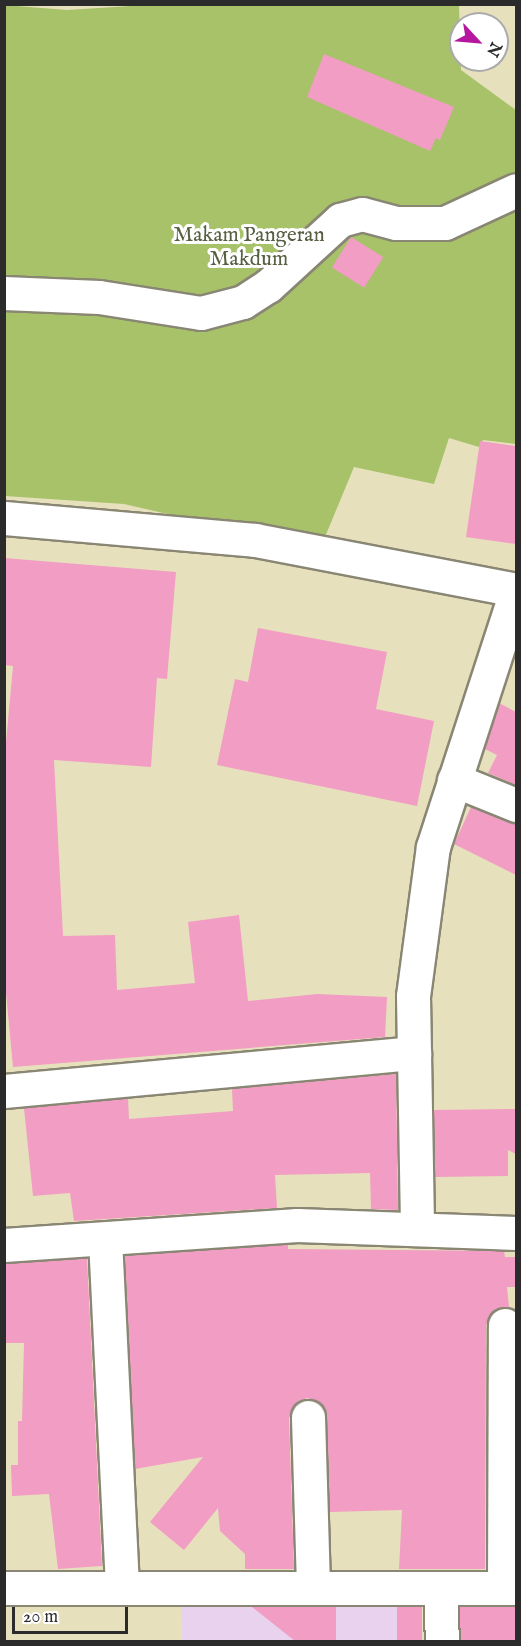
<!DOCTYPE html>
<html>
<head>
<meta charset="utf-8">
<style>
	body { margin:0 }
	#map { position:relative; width:521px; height:1646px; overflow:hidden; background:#e7e0bc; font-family:"IM FELL English",serif }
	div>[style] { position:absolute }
	.built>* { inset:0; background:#e8d2ee; transform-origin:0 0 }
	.green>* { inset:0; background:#a7c269 }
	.building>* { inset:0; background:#f19dc4; transform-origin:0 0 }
	.roads { filter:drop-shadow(2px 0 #898674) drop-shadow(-2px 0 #898674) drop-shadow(0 2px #898674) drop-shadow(0 -2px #898674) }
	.minor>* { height:33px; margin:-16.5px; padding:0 16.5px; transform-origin:16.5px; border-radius:16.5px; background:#fff }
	span { translate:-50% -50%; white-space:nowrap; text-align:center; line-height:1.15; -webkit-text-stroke:6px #fff; paint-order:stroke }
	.park-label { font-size:21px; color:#566041 }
	.frame { position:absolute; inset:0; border:6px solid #2b2b2b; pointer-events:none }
	.north { position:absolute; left:449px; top:12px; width:60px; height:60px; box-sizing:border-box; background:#fff; border:2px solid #aaa; border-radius:50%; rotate:116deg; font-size:16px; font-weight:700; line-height:24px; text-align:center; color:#2b2b2b }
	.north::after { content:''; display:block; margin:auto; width:21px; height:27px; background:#b5179e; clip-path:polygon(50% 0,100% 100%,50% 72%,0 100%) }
	.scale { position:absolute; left:12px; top:1607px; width:116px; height:27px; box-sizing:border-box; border:3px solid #2b2b2b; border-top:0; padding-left:8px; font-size:18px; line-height:21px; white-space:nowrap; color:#2b2b2b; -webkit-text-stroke:4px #fff; paint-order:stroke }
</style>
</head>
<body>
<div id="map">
	<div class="built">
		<div style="left:410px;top:1595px;width:46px;height:229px;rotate:89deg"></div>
	</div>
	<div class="green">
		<div style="clip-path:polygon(163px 4px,459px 5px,461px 70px,516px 110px,516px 444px,483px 440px,479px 447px,449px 438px,434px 484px,354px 467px,320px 549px,124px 504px,5px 496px,4px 5px,67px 10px)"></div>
	</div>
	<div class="building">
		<div style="clip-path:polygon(324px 54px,454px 107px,440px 140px,436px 138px,430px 151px,307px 97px)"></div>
		<div style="left:351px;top:237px;width:38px;height:36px;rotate:32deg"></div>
		<div style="clip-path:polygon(480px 441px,516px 446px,516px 544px,466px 537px)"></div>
		<div style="clip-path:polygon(4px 558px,176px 572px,167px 679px,157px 678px,151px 767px,54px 760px,63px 936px,115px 935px,117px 990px,195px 983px,188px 922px,239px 915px,248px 1001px,317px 994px,387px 997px,385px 1037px,13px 1067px,4px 971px,4px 764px,13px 666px,4px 665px)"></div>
		<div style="clip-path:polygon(258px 628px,387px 652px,376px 709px,434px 721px,417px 806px,217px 765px,235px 679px,248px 682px)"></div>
		<div style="clip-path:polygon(499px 703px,516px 712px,516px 785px,488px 773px,497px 755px,485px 749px)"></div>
		<div style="clip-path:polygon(471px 807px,516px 823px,516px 875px,454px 844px)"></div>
		<div style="clip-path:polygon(396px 1074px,398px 1210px,371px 1209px,370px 1173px,275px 1175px,277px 1208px,74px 1221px,70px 1193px,33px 1196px,24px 1108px,128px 1098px,129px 1119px,233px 1111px,232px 1089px)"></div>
		<div style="clip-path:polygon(516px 1109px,516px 1154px,508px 1150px,508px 1176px,435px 1177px,434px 1110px)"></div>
		<div style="clip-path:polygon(288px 1244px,288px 1249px,504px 1251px,505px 1257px,516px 1257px,516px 1287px,507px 1287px,509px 1307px,495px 1309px,486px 1325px,485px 1569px,399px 1569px,402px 1510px,330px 1512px,327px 1416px,324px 1407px,308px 1398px,298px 1401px,289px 1418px,294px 1569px,245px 1569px,245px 1554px,220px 1531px,218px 1508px,184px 1550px,150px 1522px,203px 1457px,135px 1469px,125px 1256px)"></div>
		<div style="clip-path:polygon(87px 1258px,102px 1566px,58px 1569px,49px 1494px,12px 1496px,11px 1465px,18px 1465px,18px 1421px,22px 1421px,24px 1343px,4px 1343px,4px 1264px)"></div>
		<div style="clip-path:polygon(252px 1607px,336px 1607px,336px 1641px,295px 1641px)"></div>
		<div style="left:397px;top:1607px;width:25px;height:34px"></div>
		<div style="left:459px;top:1607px;width:57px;height:34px"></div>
	</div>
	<div class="roads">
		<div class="minor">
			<div style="left:4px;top:293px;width:95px;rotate:2.4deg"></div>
			<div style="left:99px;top:297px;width:103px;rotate:8.9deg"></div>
			<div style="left:201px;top:313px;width:43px;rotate:-14.7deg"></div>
			<div style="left:243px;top:302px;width:30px;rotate:-33deg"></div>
			<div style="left:268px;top:286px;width:98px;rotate:-42.5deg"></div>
			<div style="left:340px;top:220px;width:23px;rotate:-15deg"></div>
			<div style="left:362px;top:214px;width:35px;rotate:15deg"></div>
			<div style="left:396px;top:223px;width:49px"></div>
			<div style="left:445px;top:223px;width:78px;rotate:-24.9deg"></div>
			<div style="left:4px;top:518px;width:252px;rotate:5deg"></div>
			<div style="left:255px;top:540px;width:266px;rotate:10.8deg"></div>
			<div style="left:454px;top:780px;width:67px;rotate:22deg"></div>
			<div style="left:414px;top:1053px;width:176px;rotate:89deg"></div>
			<div style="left:4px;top:1091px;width:412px;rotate:-5.3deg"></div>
			<div style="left:414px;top:1053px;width:57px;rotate:-91deg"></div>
			<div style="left:413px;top:996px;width:150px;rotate:-82.4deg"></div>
			<div style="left:433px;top:847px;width:268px;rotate:-72deg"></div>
			<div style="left:105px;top:1239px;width:346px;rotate:87.2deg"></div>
			<div style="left:4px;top:1245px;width:294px;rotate:-3.9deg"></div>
			<div style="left:297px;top:1225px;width:219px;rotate:2.1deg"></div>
			<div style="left:308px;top:1417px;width:167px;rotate:88.3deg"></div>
			<div style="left:4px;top:1588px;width:512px"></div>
			<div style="left:440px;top:1588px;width:54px;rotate:87.9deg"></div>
			<div style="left:504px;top:1588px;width:263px;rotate:-89.8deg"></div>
		</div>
	</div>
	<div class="park-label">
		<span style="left:249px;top:248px">Makam Pangeran<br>Makdum</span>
	</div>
	<div class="frame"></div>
	<div class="north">N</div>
	<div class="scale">20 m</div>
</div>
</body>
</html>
